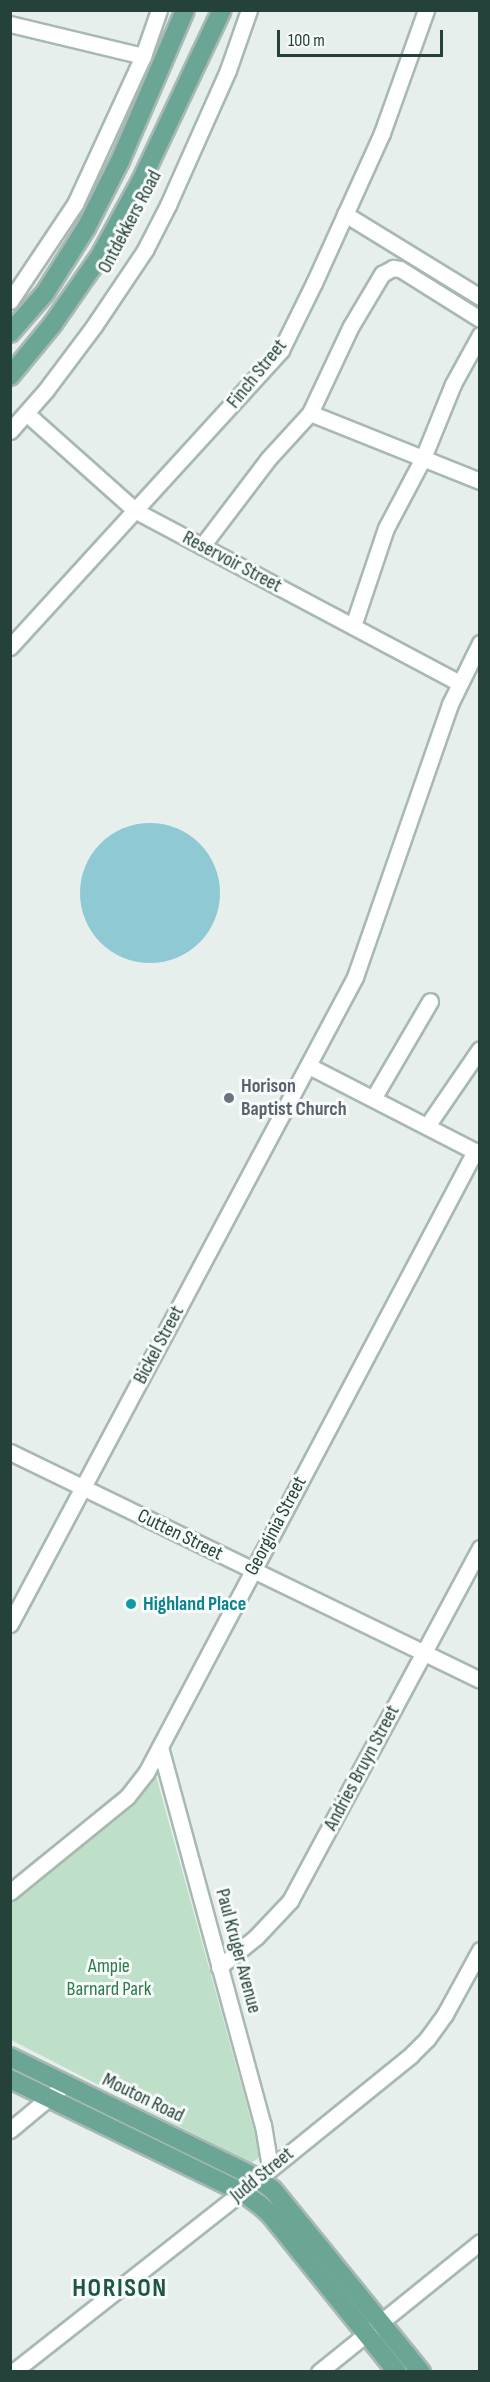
<!DOCTYPE html>
<html>
<head>
<meta charset="utf-8">
<style>
	body { margin:0 }
	#map { position:relative; width:490px; height:2382px; overflow:hidden; background:#e6efeb; font-family:"Sofia Sans Condensed",sans-serif }
	div>[style] { position:absolute }
	.green>* { inset:0; background:#bfe0c8 }
	.water>* { inset:0; background:#8ec9d4 }
	.round { border-radius:50% }
	.roads { filter:drop-shadow(2px 0 #a8b8b2) drop-shadow(-2px 0 #a8b8b2) drop-shadow(0 2px #a8b8b2) drop-shadow(0 -2px #a8b8b2) }
	.minor>* { height:15px; margin:-7.5px; padding:0 7.5px; transform-origin:7.5px; border-radius:7.5px; background:#fff }
	.major>* { height:18px; margin:-9px; padding:0 9px; transform-origin:9px; border-radius:9px; background:#6aa596 }
	.dots>* { width:16px; height:16px; translate:-50% -50%; box-sizing:border-box; border:3px solid #f7fbf9; border-radius:50% }
	span { translate:-50% -50%; white-space:nowrap; text-align:center; line-height:1.15; -webkit-text-stroke:6px #f7fbf9; paint-order:stroke }
	.street-label { font-size:20px; color:#24423a }
	.worship-label { font-size:20px; color:#5b616d; font-weight:700 }
	.left { translate:0 -50%; text-align:left }
	.culture-label { font-size:20px; color:#0d838f; font-weight:700 }
	.park-label { font-size:20px; color:#2d7a4b }
	.district-label { font-size:26px; color:#1f5548; font-weight:700; letter-spacing:1.5px }
	.frame { position:absolute; inset:0; border:12px solid #24423a; pointer-events:none }
	.scale { position:absolute; left:277px; top:30px; width:166px; height:27px; box-sizing:border-box; border:3px solid #24423a; border-top:0; padding-left:8px; font-size:18px; line-height:21px; white-space:nowrap; color:#24423a; -webkit-text-stroke:4px #f7fbf9; paint-order:stroke }
</style>
</head>
<body>
<div id="map">
	<div class="green">
		<div style="clip-path:polygon(153px 1765px,261px 2156px,251px 2163px,11px 2040px,10px 1880px)"></div>
	</div>
	<div class="water">
		<div class="round" style="left:80px;top:823px;width:140px;height:140px"></div>
	</div>
	<div class="roads">
		<div class="minor">
			<div style="left:10px;top:24px;width:137px;rotate:13.5deg"></div>
			<div style="left:345px;top:214px;width:158px;rotate:31.6deg"></div>
			<div style="left:10px;top:301px;width:117px;rotate:-56.2deg"></div>
			<div style="left:75px;top:204px;width:163px;rotate:-65.3deg"></div>
			<div style="left:143px;top:56px;width:49px;rotate:-70.8deg"></div>
			<div style="left:26px;top:413px;width:147px;rotate:41.7deg"></div>
			<div style="left:136px;top:511px;width:365px;rotate:28deg"></div>
			<div style="left:310px;top:413px;width:183px;rotate:21.8deg"></div>
			<div style="left:10px;top:431px;width:55px;rotate:-48.7deg"></div>
			<div style="left:46px;top:390px;width:80px;rotate:-53.1deg"></div>
			<div style="left:94px;top:326px;width:92px;rotate:-56.1deg"></div>
			<div style="left:145px;top:250px;width:51px;rotate:-62.9deg"></div>
			<div style="left:168px;top:205px;width:148px;rotate:-66deg"></div>
			<div style="left:228px;top:70px;width:64px;rotate:-70.7deg"></div>
			<div style="left:202px;top:546px;width:109px;rotate:-52.8deg"></div>
			<div style="left:268px;top:459px;width:62px;rotate:-47.6deg"></div>
			<div style="left:310px;top:413px;width:96px;rotate:-64.8deg"></div>
			<div style="left:351px;top:326px;width:61px;rotate:-59.2deg"></div>
			<div style="left:382px;top:274px;width:13px;rotate:-29deg"></div>
			<div style="left:393px;top:268px;width:7px;rotate:8deg"></div>
			<div style="left:400px;top:269px;width:94px;rotate:32deg"></div>
			<div style="left:353px;top:626px;width:103px;rotate:-71.4deg"></div>
			<div style="left:386px;top:528px;width:79px;rotate:-62.1deg"></div>
			<div style="left:423px;top:458px;width:80px;rotate:-67.9deg"></div>
			<div style="left:453px;top:384px;width:56px;rotate:-61.1deg"></div>
			<div style="left:10px;top:647px;width:402px;rotate:-47.6deg"></div>
			<div style="left:281px;top:350px;width:75px;rotate:-63.8deg"></div>
			<div style="left:314px;top:283px;width:165px;rotate:-65.6deg"></div>
			<div style="left:382px;top:133px;width:131px;rotate:-70.3deg"></div>
			<div style="left:309px;top:1066px;width:192px;rotate:27.2deg"></div>
			<div style="left:374px;top:1097px;width:111px;rotate:-59.7deg"></div>
			<div style="left:427px;top:1126px;width:93px;rotate:-55.5deg"></div>
			<div style="left:10px;top:1452px;width:522px;rotate:25.88deg"></div>
			<div style="left:10px;top:1624px;width:733px;rotate:-61.93deg"></div>
			<div style="left:355px;top:977px;width:289px;rotate:-70.8deg"></div>
			<div style="left:450px;top:704px;width:68px;rotate:-63.8deg"></div>
			<div style="left:160px;top:1747px;width:392px;rotate:74.8deg"></div>
			<div style="left:263px;top:2125px;width:43px;rotate:80.5deg"></div>
			<div style="left:10px;top:1892px;width:151px;rotate:-39.1deg"></div>
			<div style="left:127px;top:1797px;width:31px;rotate:-52deg"></div>
			<div style="left:146px;top:1773px;width:704px;rotate:-62.12deg"></div>
			<div style="left:219px;top:1967px;width:48px;rotate:-39deg"></div>
			<div style="left:256px;top:1937px;width:50px;rotate:-46.6deg"></div>
			<div style="left:290px;top:1901px;width:401px;rotate:-61.7deg"></div>
			<div style="left:10px;top:2130px;width:70px;rotate:-39.8deg"></div>
			<div style="left:13px;top:2372px;width:291px;rotate:-38.2deg"></div>
			<div style="left:242px;top:2192px;width:218px;rotate:-39deg"></div>
			<div style="left:411px;top:2055px;width:23px;rotate:-45deg"></div>
			<div style="left:427px;top:2039px;width:31px;rotate:-54deg"></div>
			<div style="left:445px;top:2014px;width:73px;rotate:-61.3deg"></div>
			<div style="left:319px;top:2372px;width:207px;rotate:-38.9deg"></div>
		</div>
		<div class="major">
			<div style="left:10px;top:333px;width:53px;rotate:-48.8deg"></div>
			<div style="left:45px;top:293px;width:77px;rotate:-57.8deg"></div>
			<div style="left:86px;top:228px;width:75px;rotate:-63.1deg"></div>
			<div style="left:120px;top:161px;width:164px;rotate:-66.7deg"></div>
			<div style="left:10px;top:376px;width:66px;rotate:-50.5deg"></div>
			<div style="left:52px;top:325px;width:84px;rotate:-55.2deg"></div>
			<div style="left:100px;top:256px;width:85px;rotate:-61.3deg"></div>
			<div style="left:141px;top:181px;width:189px;rotate:-64.7deg"></div>
			<div style="left:10px;top:2057px;width:275px;rotate:26.1deg"></div>
			<div style="left:257px;top:2178px;width:20px;rotate:37deg"></div>
			<div style="left:273px;top:2190px;width:235px;rotate:50.9deg"></div>
			<div style="left:10px;top:2079px;width:258px;rotate:26deg"></div>
			<div style="left:242px;top:2192px;width:22px;rotate:36deg"></div>
			<div style="left:260px;top:2205px;width:13px;rotate:42deg"></div>
			<div style="left:270px;top:2214px;width:203px;rotate:51.2deg"></div>
		</div>
	</div>
	<div class="dots">
		<div style="left:229px;top:1098px;background:#6b7280"></div>
		<div style="left:131px;top:1604px;background:#0f9aa8"></div>
	</div>
	<div class="street-label">
		<span style="left:130px;top:222px;rotate:-62deg">Ontdekkers Road</span>
		<span style="left:257px;top:374px;rotate:-51deg">Finch Street</span>
		<span style="left:232px;top:562px;rotate:28deg">Reservoir Street</span>
		<span style="left:159px;top:1345px;rotate:-62deg">Bickel Street</span>
		<span style="left:276px;top:1526px;rotate:-62deg">Georginia Street</span>
		<span style="left:180px;top:1535px;rotate:26deg">Cutten Street</span>
		<span style="left:362px;top:1768px;rotate:-62deg">Andries Bruyn Street</span>
		<span style="left:238px;top:1951px;rotate:75deg">Paul Kruger Avenue</span>
		<span style="left:143px;top:2098px;rotate:26deg">Mouton Road</span>
		<span style="left:262px;top:2175px;rotate:-39deg">Judd Street</span>
	</div>
	<div class="worship-label">
		<span class="left" style="left:241px;top:1098px">Horison<br>Baptist Church</span>
	</div>
	<div class="culture-label">
		<span class="left" style="left:143px;top:1604px">Highland Place</span>
	</div>
	<div class="park-label">
		<span style="left:109px;top:1978px">Ampie<br>Barnard Park</span>
	</div>
	<div class="district-label">
		<span style="left:120px;top:2289px">HORISON</span>
	</div>
	<div class="frame"></div>
	<div class="scale">100 m</div>
</div>
</body>
</html>
